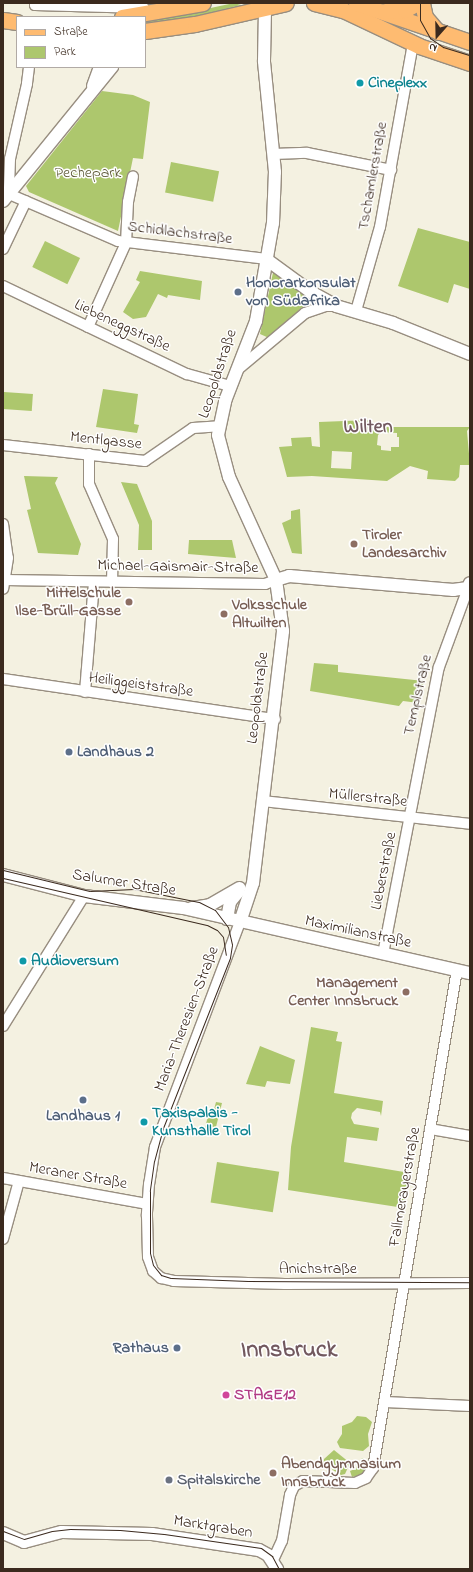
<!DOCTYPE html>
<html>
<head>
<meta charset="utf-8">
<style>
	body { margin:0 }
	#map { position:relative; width:473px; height:1572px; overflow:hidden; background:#f4f1e1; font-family:"Indie Flower",sans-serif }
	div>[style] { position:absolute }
	.green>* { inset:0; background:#adc76d; transform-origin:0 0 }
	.roads { filter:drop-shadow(1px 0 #988e80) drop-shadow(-1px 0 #988e80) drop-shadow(0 1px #988e80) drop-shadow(0 -1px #988e80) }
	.minor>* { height:10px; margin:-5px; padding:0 5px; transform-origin:5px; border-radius:5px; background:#fff }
	.tertiary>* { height:12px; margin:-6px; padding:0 6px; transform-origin:6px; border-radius:6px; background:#fff }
	.primary>* { height:15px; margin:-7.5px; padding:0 7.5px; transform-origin:7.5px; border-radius:7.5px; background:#febb71 }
	.tram>* { height:1px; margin:-0.5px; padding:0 0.5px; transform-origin:0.5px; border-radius:0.5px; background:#3b2a1e }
	.dots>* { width:11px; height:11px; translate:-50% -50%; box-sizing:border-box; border:2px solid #fff; border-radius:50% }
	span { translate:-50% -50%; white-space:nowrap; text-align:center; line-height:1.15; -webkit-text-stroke:3px #fff; paint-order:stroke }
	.culture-label { font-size:16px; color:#0d838f; font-weight:700 }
	.left { translate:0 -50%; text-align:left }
	.park-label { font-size:16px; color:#5d5936 }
	.street-label { font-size:16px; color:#3b2a1e }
	.service-label { font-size:16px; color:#4e5e75; font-weight:700 }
	.right { translate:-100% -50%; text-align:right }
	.education-label { font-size:16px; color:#785e54; font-weight:700 }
	.hotel-label { font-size:16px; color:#b23c85; font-weight:700 }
	.worship-label { font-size:16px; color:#5b616d; font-weight:700 }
	.district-label { font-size:20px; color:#72595f; font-weight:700 }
	.town-label { font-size:24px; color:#72595f; font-weight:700 }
	.frame { position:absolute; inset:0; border:4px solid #3b2a1e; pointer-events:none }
	.legend { position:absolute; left:16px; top:16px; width:130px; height:52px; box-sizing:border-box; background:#fff; border:1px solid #b1aaa5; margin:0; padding:5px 7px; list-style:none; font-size:12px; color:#3b2a1e }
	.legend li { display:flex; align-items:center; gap:8px; height:20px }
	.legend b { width:20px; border:1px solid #b1aaa5 }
	.north { position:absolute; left:417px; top:16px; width:40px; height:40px; -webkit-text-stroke:3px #fff; paint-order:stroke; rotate:200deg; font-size:11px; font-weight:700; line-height:16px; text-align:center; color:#3b2a1e }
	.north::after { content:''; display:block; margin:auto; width:14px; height:18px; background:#3b2a1e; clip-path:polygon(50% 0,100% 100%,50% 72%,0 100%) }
</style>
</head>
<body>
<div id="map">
	<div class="green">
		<div style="clip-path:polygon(234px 3px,241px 5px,189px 18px,145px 24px,145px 22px)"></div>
		<div style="clip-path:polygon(102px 91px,133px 95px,150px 102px,143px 159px,133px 158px,118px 231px,29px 192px,26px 186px)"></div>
		<div style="left:171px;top:162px;width:49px;height:31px;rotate:11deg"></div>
		<div style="clip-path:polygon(418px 228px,470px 242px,470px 289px,454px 284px,448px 303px,398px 286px)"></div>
		<div style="left:45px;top:241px;width:39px;height:29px;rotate:26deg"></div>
		<div style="clip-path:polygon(274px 268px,312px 298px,269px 338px,260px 334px)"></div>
		<div style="clip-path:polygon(140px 271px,202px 281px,200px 300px,168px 295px,167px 298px,158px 294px,146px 317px,133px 319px,123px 312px,140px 282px,136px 280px)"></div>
		<div style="clip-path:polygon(103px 389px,138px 394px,134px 424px,139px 425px,137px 433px,96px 427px)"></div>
		<div style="left:4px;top:392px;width:29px;height:17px;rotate:4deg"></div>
		<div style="clip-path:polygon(evenodd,370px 420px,370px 427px,470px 427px,467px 431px,470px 465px,460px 465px,459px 477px,455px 481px,427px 479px,428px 471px,410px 466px,387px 481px,312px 476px,287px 477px,279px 447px,292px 446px,291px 438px,311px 437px,312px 446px,320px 447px,319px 422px,370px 420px,381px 432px,397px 433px,397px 437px,399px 437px,399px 447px,391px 447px,391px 451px,381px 450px,381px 446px,377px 445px,378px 435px,381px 432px,370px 420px,332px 451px,352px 452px,351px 469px,331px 468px,332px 451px)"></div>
		<div style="clip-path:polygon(24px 476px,58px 477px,55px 483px,81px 544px,78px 555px,38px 553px,27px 510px,31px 509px)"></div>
		<div style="clip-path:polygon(121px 482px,137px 484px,152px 521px,152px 550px,138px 550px,139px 525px)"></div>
		<div style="clip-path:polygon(300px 509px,302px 554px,292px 553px,282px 523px,291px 519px,291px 511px)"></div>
		<div style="clip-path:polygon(189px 540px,232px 540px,236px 558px,188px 554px)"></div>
		<div style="clip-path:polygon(314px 663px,338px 665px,338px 672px,424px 681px,419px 703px,403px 701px,399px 706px,310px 691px)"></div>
		<div style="clip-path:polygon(311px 1027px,338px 1032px,336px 1041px,342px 1042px,334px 1093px,383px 1101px,381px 1116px,380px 1112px,357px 1108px,352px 1113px,351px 1118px,354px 1124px,379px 1128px,377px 1141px,347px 1137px,344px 1162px,410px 1173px,404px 1208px,288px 1190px,291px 1147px)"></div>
		<div style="clip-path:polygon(260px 1046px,295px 1060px,290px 1084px,267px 1081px,265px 1087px,246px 1084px)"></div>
		<div style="clip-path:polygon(216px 1102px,222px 1103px,216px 1127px,205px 1128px,209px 1112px,213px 1113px)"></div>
		<div style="left:217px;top:1162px;width:63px;height:41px;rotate:9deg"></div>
		<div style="clip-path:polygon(357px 1416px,366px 1417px,372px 1422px,368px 1434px,369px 1446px,363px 1451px,340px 1448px,337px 1442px,342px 1434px,342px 1426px,352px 1422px)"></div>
		<div style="clip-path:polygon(334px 1450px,350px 1463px,345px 1474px,341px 1475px,323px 1464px,324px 1459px)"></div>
		<div style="clip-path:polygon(362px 1458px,368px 1461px,368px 1469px,362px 1475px,352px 1477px,350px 1471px,355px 1469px)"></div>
	</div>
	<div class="roads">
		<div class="minor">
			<div style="left:35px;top:3px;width:2px;rotate:90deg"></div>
			<div style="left:35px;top:5px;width:109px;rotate:1.6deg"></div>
			<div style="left:29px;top:67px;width:17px;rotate:97deg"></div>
			<div style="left:27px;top:84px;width:77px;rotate:102.8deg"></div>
			<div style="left:10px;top:159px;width:35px;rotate:92deg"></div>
			<div style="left:9px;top:194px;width:119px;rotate:23.3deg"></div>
			<div style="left:118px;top:241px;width:149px;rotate:6.9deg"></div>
			<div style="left:273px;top:154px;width:34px;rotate:-2deg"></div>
			<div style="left:307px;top:153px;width:86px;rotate:11.4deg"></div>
			<div style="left:3px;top:249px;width:53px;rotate:-64.4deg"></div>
			<div style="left:3px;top:286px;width:204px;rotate:25.6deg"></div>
			<div style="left:187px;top:374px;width:45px;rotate:15.6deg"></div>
			<div style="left:356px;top:311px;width:87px;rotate:-74.1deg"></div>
			<div style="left:380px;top:227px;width:186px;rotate:-79.8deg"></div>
			<div style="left:88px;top:327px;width:92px;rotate:-65.7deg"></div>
			<div style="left:126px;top:243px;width:41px;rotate:-87.2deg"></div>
			<div style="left:128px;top:202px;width:26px;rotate:-79deg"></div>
			<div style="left:236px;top:371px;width:90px;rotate:-40deg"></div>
			<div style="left:305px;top:313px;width:21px;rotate:-19deg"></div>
			<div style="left:325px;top:306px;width:11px"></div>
			<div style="left:3px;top:445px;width:143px;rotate:6.4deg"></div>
			<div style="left:145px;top:461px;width:58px;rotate:-34.5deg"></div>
			<div style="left:193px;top:428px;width:26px;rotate:-4deg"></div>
			<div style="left:89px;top:454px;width:30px;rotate:90deg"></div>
			<div style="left:89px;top:484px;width:60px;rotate:66.4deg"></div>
			<div style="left:113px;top:539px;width:43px;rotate:91.3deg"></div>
			<div style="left:3px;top:524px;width:34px;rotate:82deg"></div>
			<div style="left:8px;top:558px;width:31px;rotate:99deg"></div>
			<div style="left:5px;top:580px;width:260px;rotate:0.9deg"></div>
			<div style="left:265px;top:584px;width:12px;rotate:-20deg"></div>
			<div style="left:3px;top:679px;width:275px;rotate:8.4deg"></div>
			<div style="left:85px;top:692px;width:110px;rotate:-85.3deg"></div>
			<div style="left:263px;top:801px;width:208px;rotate:6.3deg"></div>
			<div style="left:240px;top:922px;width:241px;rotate:110.7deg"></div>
			<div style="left:155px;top:1147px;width:37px;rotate:99deg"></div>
			<div style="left:149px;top:1184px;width:32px;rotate:94deg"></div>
			<div style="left:147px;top:1216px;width:41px;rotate:88.6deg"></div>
			<div style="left:148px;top:1257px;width:15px;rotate:70deg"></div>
			<div style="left:153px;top:1271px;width:11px;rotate:41deg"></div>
			<div style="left:161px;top:1278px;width:13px;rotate:13deg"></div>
			<div style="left:174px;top:1281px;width:111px;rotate:1.5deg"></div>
			<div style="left:285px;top:1284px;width:185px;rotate:-0.3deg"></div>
			<div style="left:383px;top:954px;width:292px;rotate:-79deg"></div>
			<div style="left:439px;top:667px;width:84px;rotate:-69.8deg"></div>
			<div style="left:3px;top:1026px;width:153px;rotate:-58.1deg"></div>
			<div style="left:430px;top:1129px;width:41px;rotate:9.9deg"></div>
			<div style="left:3px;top:1178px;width:146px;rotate:10.2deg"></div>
			<div style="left:3px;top:1239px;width:60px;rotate:-74.6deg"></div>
			<div style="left:385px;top:1402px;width:85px;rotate:2.7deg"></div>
			<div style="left:273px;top:1560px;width:21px;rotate:-65deg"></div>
			<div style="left:282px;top:1541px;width:47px;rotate:-80.1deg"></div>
			<div style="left:290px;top:1495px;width:10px;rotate:-66deg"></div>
			<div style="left:294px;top:1486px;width:10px;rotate:-29deg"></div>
			<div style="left:303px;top:1481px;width:52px;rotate:2.2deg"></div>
			<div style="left:355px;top:1483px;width:12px;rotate:-24deg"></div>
			<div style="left:366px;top:1478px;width:12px;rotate:-55deg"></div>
			<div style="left:373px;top:1468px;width:505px;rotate:-80.43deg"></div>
		</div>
		<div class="tertiary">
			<div style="left:93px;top:86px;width:20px;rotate:-70deg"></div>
			<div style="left:3px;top:201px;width:173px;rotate:-50.9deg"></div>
			<div style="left:266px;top:259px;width:56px;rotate:36.3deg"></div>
			<div style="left:311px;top:292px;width:29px;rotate:29deg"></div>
			<div style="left:336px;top:306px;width:59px;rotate:16.6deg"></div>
			<div style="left:393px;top:323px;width:83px;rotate:21.9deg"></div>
			<div style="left:276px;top:580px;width:14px;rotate:-17deg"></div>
			<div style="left:289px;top:576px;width:165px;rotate:4.9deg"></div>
			<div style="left:453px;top:590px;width:15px;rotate:-8deg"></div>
			<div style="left:468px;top:588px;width:5px;rotate:-68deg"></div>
			<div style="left:3px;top:875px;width:84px;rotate:14.5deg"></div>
			<div style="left:84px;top:896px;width:100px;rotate:6.9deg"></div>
			<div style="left:183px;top:908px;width:294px;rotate:12.8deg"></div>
			<div style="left:192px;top:908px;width:18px;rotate:-9deg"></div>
			<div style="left:210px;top:905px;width:34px;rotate:-30deg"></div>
			<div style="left:227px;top:919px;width:17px;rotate:-80deg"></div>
			<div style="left:230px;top:902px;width:13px;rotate:-51deg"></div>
			<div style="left:240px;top:922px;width:41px;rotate:-71.6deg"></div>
			<div style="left:253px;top:883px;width:254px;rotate:-83.2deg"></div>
			<div style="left:283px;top:631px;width:51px;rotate:-97.8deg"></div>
			<div style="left:276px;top:580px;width:113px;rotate:-114.5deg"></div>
			<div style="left:229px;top:477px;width:43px;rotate:-104.7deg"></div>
			<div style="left:218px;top:435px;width:35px;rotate:-78deg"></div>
			<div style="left:225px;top:401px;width:86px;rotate:-68.8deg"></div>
			<div style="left:256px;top:321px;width:99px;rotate:-80.2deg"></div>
			<div style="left:273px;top:223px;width:51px;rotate:-87.8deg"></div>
			<div style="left:275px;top:172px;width:112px;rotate:-95.7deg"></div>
			<div style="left:264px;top:61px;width:54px;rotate:-88.9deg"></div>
			<div style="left:3px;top:1533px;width:23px;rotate:23deg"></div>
			<div style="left:24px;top:1542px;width:39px;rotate:-15deg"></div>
			<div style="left:62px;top:1532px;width:90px;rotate:1.3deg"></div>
			<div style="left:152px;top:1534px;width:108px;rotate:8.5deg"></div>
			<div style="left:259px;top:1550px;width:10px;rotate:29deg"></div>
			<div style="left:268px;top:1555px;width:17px;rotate:57deg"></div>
		</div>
		<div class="primary">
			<div style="left:314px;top:3px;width:30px;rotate:14deg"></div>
			<div style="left:343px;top:10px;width:84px;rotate:25.3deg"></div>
			<div style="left:419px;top:46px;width:54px;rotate:18.4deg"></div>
			<div style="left:356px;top:3px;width:120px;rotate:18.9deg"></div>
			<div style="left:422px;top:3px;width:14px;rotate:78deg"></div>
			<div style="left:425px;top:17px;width:20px;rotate:49deg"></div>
			<div style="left:385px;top:11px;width:20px;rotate:-3deg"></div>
			<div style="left:405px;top:10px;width:14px;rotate:-30deg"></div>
			<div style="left:122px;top:17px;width:82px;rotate:-9.8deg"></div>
			<div style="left:3px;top:20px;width:14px;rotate:8deg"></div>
			<div style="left:145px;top:31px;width:50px;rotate:-8deg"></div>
			<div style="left:195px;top:24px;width:93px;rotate:-13deg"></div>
		</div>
	</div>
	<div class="tram">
		<div style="left:420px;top:3px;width:17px;rotate:90deg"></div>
		<div style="left:420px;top:20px;width:21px;rotate:61deg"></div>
		<div style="left:430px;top:38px;width:16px;rotate:35deg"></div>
		<div style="left:443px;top:47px;width:28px;rotate:17deg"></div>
		<div style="left:3px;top:870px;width:89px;rotate:13.6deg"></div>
		<div style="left:90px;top:891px;width:44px;rotate:-2.6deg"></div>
		<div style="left:134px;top:889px;width:66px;rotate:11.3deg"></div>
		<div style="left:199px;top:902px;width:18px;rotate:27deg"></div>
		<div style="left:215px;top:910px;width:21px;rotate:53deg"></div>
		<div style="left:228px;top:927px;width:18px;rotate:77deg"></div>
		<div style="left:232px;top:945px;width:13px;rotate:99deg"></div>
		<div style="left:230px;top:958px;width:183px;rotate:111.5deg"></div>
		<div style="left:163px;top:1128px;width:34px;rotate:105deg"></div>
		<div style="left:154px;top:1161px;width:30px;rotate:98deg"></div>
		<div style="left:150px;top:1191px;width:62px;rotate:90deg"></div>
		<div style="left:150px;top:1253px;width:12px;rotate:76deg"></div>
		<div style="left:153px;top:1265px;width:13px;rotate:51deg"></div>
		<div style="left:161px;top:1275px;width:10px;rotate:17deg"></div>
		<div style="left:171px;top:1278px;width:77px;rotate:2.2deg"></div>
		<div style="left:248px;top:1281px;width:222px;rotate:0.3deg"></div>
		<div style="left:3px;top:878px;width:209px;rotate:13deg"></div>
		<div style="left:207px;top:925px;width:11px;rotate:27deg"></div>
		<div style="left:217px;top:930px;width:9px;rotate:49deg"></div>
		<div style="left:223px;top:937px;width:18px;rotate:81deg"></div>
		<div style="left:3px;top:1531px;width:22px;rotate:21deg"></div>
		<div style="left:24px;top:1539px;width:29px;rotate:-16deg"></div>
		<div style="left:52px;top:1531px;width:18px;rotate:-6deg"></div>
		<div style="left:70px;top:1529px;width:50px;rotate:1.1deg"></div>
		<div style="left:120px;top:1530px;width:44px;rotate:5.2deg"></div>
		<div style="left:164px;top:1534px;width:98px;rotate:8.2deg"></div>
		<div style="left:261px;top:1548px;width:14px;rotate:36deg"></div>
		<div style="left:272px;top:1556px;width:15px;rotate:62deg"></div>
	</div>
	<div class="dots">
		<div style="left:360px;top:83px;background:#0f9aa8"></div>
		<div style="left:238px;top:292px;background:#5c6f8a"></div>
		<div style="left:354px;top:544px;background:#8d6e63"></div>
		<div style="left:129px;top:602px;background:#8d6e63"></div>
		<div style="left:224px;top:614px;background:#8d6e63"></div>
		<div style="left:69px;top:752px;background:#5c6f8a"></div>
		<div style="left:23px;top:961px;background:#0f9aa8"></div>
		<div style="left:406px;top:992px;background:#8d6e63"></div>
		<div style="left:83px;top:1100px;background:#5c6f8a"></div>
		<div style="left:144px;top:1122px;background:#0f9aa8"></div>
		<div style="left:177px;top:1348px;background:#5c6f8a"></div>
		<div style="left:226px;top:1395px;background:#d1479c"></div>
		<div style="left:273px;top:1473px;background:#8d6e63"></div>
		<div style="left:169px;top:1480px;background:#6b7280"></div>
	</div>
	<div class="culture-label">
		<span class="left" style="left:368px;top:83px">Cineplexx</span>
		<span class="left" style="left:31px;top:961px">Audioversum</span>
		<span class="left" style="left:152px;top:1122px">Taxispalais -<br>Kunsthalle Tirol</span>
	</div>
	<div class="park-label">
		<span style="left:88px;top:173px">Pechepark</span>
	</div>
	<div class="street-label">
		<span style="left:373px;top:176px;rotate:-80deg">Tschamlerstraße</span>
		<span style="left:180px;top:233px;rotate:7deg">Schidlachstraße</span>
		<span style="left:122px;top:326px;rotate:25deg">Liebeneggstraße</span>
		<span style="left:218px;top:374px;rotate:-72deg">Leopoldstraße</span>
		<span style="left:106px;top:441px;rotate:6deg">Mentlgasse</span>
		<span style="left:178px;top:567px;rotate:1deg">Michael-Gaismair-Straße</span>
		<span style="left:141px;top:685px;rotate:8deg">Heiliggeiststraße</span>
		<span style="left:418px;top:695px;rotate:-77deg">Templstraße</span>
		<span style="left:258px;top:698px;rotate:-83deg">Leopoldstraße</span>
		<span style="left:368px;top:798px;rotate:6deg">Müllerstraße</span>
		<span style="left:384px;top:871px;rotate:-79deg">Lieberstraße</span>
		<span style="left:124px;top:883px;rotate:9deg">Salurner Straße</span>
		<span style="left:358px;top:932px;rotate:12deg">Maximilianstraße</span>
		<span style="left:187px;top:1019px;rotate:-69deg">Maria-Theresien-Straße</span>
		<span style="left:78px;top:1176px;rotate:10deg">Meraner Straße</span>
		<span style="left:405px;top:1187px;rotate:-80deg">Fallmerayerstraße</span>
		<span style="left:318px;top:1269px">Anichstraße</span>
		<span style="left:213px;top:1527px;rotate:9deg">Marktgraben</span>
	</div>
	<div class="service-label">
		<span class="left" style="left:246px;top:292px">Honorarkonsulat<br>von Südafrika</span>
		<span class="left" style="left:77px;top:752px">Landhaus 2</span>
		<span style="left:83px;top:1116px">Landhaus 1</span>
		<span class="right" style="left:169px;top:1348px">Rathaus</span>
	</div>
	<div class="education-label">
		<span class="left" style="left:362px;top:544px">Tiroler<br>Landesarchiv</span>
		<span class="right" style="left:121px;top:602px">Mittelschule<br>Ilse-Brüll-Gasse</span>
		<span class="left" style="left:232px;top:614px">Volksschule<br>Altwilten</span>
		<span class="right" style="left:398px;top:992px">Management<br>Center Innsbruck</span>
		<span class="left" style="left:281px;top:1473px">Abendgymnasium<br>Innsbruck</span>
	</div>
	<div class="hotel-label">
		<span class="left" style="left:234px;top:1395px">STAGE12</span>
	</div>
	<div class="worship-label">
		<span class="left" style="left:177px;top:1480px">Spitalskirche</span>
	</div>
	<div class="district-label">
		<span style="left:368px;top:427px">Wilten</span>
	</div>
	<div class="town-label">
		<span style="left:289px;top:1351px">Innsbruck</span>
	</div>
	<div class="frame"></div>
	<ul class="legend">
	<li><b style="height:5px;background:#febb71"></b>Straße</li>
	<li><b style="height:11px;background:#adc76d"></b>Park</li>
	</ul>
	<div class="north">N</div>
</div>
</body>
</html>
